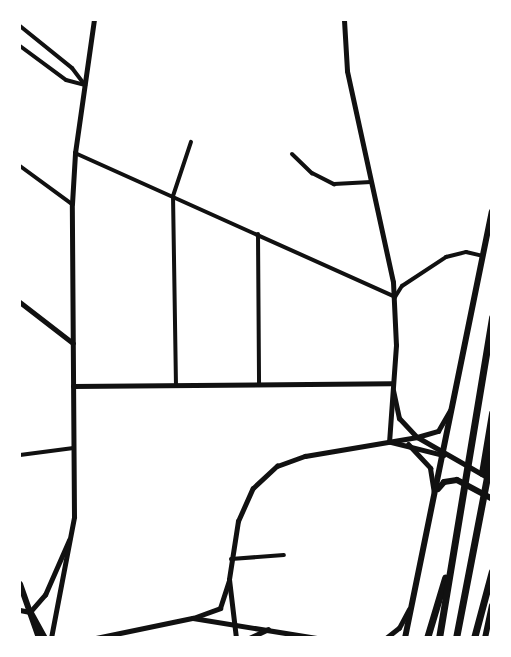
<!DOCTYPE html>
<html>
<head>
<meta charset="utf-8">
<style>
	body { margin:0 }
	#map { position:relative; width:511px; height:657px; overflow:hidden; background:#fff; font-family:"Sofia Sans Condensed",sans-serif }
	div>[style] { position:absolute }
	.minor>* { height:4px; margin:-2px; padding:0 2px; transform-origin:2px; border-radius:2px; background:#111 }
	.tertiary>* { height:4.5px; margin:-2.25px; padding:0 2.25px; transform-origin:2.25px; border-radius:2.25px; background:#111 }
	.secondary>* { height:5px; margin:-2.5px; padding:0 2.5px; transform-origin:2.5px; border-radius:2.5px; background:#111 }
	.primary>* { height:6px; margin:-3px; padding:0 3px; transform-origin:3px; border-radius:3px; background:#111 }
	.motorway>* { height:7px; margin:-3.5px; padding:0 3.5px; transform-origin:3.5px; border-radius:3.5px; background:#111 }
	span { translate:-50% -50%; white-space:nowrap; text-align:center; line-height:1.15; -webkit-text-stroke:4.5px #fff; paint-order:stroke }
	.frame { position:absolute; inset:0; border:21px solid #fff; pointer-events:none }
</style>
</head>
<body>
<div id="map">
	<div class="minor">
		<div style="left:20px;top:26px;width:67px;rotate:38.9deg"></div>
		<div style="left:72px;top:68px;width:21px;rotate:53deg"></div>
		<div style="left:20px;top:46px;width:57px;rotate:36.5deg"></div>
		<div style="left:66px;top:80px;width:20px;rotate:15deg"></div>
		<div style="left:75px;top:153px;width:351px;rotate:24.2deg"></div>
		<div style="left:395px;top:297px;width:13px;rotate:-58deg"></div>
		<div style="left:402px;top:286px;width:53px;rotate:-33.4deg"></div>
		<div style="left:446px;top:257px;width:21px;rotate:-14deg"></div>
		<div style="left:466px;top:252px;width:17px;rotate:13deg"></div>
		<div style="left:292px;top:154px;width:28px;rotate:44deg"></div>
		<div style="left:312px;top:173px;width:25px;rotate:27deg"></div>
		<div style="left:334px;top:184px;width:37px;rotate:-3deg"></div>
		<div style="left:20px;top:166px;width:64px;rotate:36.2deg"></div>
		<div style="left:258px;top:234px;width:150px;rotate:89.6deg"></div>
		<div style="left:176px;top:386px;width:190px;rotate:-90.9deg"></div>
		<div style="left:173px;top:196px;width:57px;rotate:-71.6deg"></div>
		<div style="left:20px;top:455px;width:54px;rotate:-7.4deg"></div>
		<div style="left:231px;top:559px;width:53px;rotate:-4.3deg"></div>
	</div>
	<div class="tertiary">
		<div style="left:20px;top:302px;width:67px;rotate:37.7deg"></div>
		<div style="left:73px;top:386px;width:318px;rotate:-0.5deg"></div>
		<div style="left:20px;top:610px;width:10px;rotate:11deg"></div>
		<div style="left:30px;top:612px;width:23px;rotate:-49deg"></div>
		<div style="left:45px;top:595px;width:60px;rotate:-66.4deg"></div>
		<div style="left:51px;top:638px;width:123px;rotate:-79.2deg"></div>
		<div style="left:74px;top:517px;width:313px;rotate:-90.4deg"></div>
		<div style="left:72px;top:204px;width:51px;rotate:-86.6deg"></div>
		<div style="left:75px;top:153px;width:134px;rotate:-81.9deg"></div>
		<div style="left:96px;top:638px;width:99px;rotate:-11.7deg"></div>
		<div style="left:193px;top:618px;width:125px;rotate:9.2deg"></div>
		<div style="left:386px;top:638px;width:16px;rotate:-38deg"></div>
		<div style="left:399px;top:628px;width:21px;rotate:-62deg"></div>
	</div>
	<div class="secondary">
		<div style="left:344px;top:20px;width:51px;rotate:86.6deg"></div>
		<div style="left:347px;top:71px;width:216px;rotate:77.7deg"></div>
		<div style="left:393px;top:282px;width:63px;rotate:87.3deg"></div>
		<div style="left:396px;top:345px;width:97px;rotate:94.1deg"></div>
		<div style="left:393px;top:390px;width:29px;rotate:78deg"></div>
		<div style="left:399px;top:418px;width:26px;rotate:47deg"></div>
		<div style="left:417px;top:437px;width:22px;rotate:-16deg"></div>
		<div style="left:438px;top:431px;width:24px;rotate:-60deg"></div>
		<div style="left:391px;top:442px;width:54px;rotate:14deg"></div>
		<div style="left:408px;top:444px;width:33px;rotate:47deg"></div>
		<div style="left:430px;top:468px;width:26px;rotate:81deg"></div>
		<div style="left:193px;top:618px;width:29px;rotate:-20deg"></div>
		<div style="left:220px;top:608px;width:28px;rotate:-72deg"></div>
		<div style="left:236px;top:638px;width:59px;rotate:-96.8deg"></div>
		<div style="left:229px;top:579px;width:59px;rotate:-81.2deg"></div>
		<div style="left:238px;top:521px;width:36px;rotate:-66deg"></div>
		<div style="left:253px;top:488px;width:33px;rotate:-43deg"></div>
		<div style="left:277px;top:466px;width:30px;rotate:-20deg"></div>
		<div style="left:305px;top:456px;width:114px;rotate:-9.6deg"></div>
		<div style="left:417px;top:437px;width:86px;rotate:29.8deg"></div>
		<div style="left:249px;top:638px;width:21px;rotate:-25deg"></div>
	</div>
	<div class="primary">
		<div style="left:438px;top:489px;width:9px;rotate:-49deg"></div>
		<div style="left:444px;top:482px;width:13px;rotate:-9deg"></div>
		<div style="left:457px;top:480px;width:40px;rotate:28deg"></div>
		<div style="left:20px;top:584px;width:57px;rotate:70.6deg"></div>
		<div style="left:31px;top:613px;width:29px;rotate:61deg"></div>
		<div style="left:405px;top:638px;width:435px;rotate:-78.5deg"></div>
		<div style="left:485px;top:638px;width:33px;rotate:-78deg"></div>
	</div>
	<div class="motorway">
		<div style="left:482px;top:473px;width:61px;rotate:-80.5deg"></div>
		<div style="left:427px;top:638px;width:63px;rotate:-73.3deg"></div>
		<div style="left:439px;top:638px;width:325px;rotate:-80.6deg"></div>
		<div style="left:456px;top:638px;width:190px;rotate:-79.1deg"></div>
		<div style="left:474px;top:638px;width:69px;rotate:-75deg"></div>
	</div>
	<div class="frame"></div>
</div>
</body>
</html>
